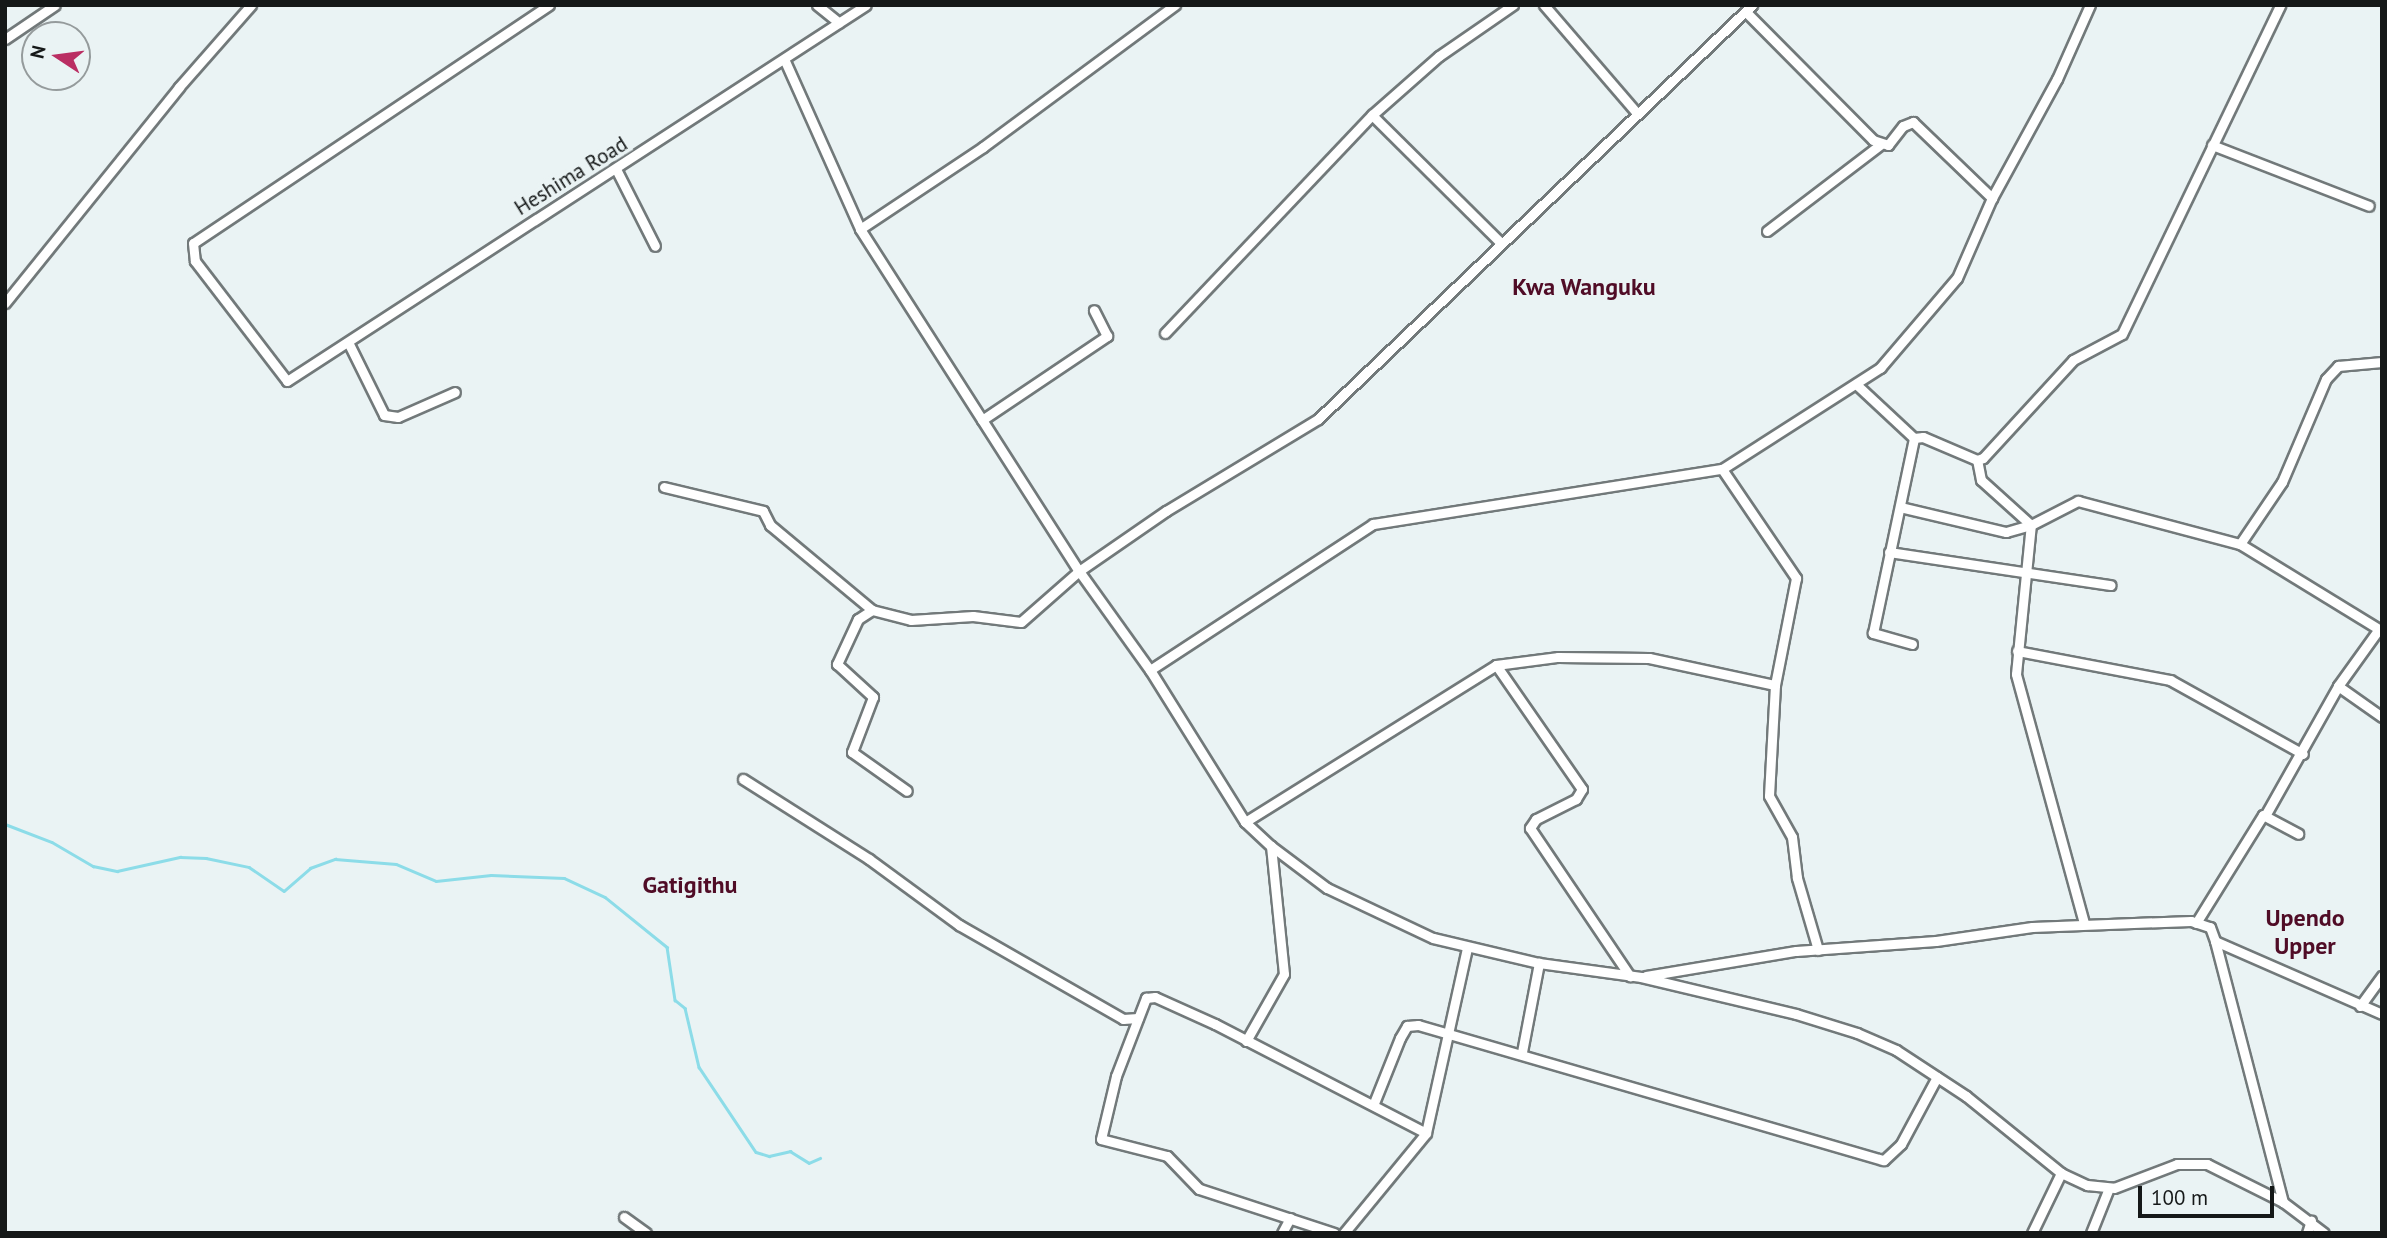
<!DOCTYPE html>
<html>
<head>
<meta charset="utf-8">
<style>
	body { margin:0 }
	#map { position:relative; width:2387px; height:1238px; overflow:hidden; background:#eaf3f4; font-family:"PT Sans",sans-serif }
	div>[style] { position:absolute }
	.stream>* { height:2.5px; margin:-1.25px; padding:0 1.25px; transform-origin:1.25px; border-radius:1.25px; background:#8cdce8 }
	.roads { filter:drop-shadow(2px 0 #72797a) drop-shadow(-2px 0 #72797a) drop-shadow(0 2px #72797a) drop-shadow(0 -2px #72797a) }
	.minor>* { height:9px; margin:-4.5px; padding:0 4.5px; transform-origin:4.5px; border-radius:4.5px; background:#fff }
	span { translate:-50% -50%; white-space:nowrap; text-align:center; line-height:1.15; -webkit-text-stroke:7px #eaf3f4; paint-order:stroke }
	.street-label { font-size:21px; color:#151818 }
	.quarter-label { font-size:24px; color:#500c26; font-weight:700 }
	.frame { position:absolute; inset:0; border:7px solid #151818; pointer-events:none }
	.north { position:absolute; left:21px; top:21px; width:70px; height:70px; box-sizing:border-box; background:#eaf3f4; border:2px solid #959b9c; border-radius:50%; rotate:283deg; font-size:19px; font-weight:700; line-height:28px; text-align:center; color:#151818 }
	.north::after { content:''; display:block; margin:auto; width:24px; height:32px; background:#ba2e63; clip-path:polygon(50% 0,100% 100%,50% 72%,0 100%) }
	.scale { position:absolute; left:2138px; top:1186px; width:136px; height:32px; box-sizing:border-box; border:4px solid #151818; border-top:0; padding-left:9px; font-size:21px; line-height:24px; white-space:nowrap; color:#151818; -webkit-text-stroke:5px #eaf3f4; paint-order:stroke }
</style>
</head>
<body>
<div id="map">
	<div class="stream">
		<div style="left:5px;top:824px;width:50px;rotate:21deg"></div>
		<div style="left:52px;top:842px;width:48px;rotate:30.3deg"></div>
		<div style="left:93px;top:866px;width:25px;rotate:12deg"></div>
		<div style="left:117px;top:871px;width:65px;rotate:-12.5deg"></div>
		<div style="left:180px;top:857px;width:26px;rotate:2deg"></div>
		<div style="left:206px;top:858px;width:44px;rotate:11.8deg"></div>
		<div style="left:249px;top:867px;width:42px;rotate:34.4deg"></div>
		<div style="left:284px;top:891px;width:35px;rotate:-41deg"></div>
		<div style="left:310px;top:868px;width:27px;rotate:-20deg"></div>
		<div style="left:335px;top:859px;width:61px;rotate:4.7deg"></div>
		<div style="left:396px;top:864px;width:43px;rotate:23deg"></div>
		<div style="left:436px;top:881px;width:55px;rotate:-6.2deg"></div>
		<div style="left:491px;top:875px;width:73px;rotate:2.4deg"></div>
		<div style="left:564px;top:878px;width:45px;rotate:24.9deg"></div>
		<div style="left:605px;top:897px;width:80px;rotate:38.9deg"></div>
		<div style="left:667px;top:947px;width:54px;rotate:81.4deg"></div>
		<div style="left:675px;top:1000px;width:13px;rotate:39deg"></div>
		<div style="left:685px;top:1008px;width:61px;rotate:76.7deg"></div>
		<div style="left:699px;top:1067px;width:102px;rotate:56.2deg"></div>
		<div style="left:756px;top:1152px;width:14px;rotate:17deg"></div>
		<div style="left:769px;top:1156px;width:22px;rotate:-13deg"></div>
		<div style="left:790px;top:1151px;width:22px;rotate:32deg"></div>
		<div style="left:809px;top:1163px;width:12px;rotate:-24deg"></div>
	</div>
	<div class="roads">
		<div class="minor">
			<div style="left:549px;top:5px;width:428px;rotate:146.2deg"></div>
			<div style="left:193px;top:243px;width:18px;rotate:84deg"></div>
			<div style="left:195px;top:261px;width:151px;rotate:52.5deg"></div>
			<div style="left:287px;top:381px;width:690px;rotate:-33deg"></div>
			<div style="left:817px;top:5px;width:28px;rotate:39deg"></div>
			<div style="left:1544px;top:5px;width:143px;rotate:49.3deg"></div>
			<div style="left:1746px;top:12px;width:180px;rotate:45.2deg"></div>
			<div style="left:1873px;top:140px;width:16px;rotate:18deg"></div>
			<div style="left:1888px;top:145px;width:24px;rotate:-52deg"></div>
			<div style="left:1903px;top:126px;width:11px;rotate:-22deg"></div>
			<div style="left:1913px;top:122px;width:110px;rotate:43.9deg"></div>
			<div style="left:5px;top:39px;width:60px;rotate:-34.2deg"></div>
			<div style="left:785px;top:61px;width:184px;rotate:65.9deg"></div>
			<div style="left:860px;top:229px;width:406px;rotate:57.4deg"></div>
			<div style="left:1079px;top:571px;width:122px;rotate:54.4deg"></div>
			<div style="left:1150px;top:670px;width:179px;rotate:58deg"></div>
			<div style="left:1245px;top:822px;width:35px;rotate:43deg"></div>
			<div style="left:1271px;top:846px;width:70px;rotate:36.9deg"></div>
			<div style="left:1327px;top:888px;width:117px;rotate:25.3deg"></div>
			<div style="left:1433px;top:938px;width:109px;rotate:13.3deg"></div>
			<div style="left:1539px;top:963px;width:103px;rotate:7.8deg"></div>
			<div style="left:1641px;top:977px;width:159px;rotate:13.4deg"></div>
			<div style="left:1796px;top:1014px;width:64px;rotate:17.3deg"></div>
			<div style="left:1857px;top:1033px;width:43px;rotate:23.6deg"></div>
			<div style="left:1896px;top:1050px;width:84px;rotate:33.3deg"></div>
			<div style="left:1966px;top:1096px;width:122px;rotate:39deg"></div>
			<div style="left:2061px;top:1173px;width:29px;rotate:25deg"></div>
			<div style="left:2087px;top:1185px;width:27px;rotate:6deg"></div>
			<div style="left:2114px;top:1188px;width:67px;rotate:-20.9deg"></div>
			<div style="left:2177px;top:1164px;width:30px"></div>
			<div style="left:2207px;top:1164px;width:85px;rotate:26.6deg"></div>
			<div style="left:2283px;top:1202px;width:51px;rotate:37.1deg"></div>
			<div style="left:1372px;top:115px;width:180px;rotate:44.8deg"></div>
			<div style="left:2212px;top:145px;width:168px;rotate:21.2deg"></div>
			<div style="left:616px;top:169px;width:86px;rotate:63.1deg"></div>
			<div style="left:860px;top:229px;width:148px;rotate:-33.7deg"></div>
			<div style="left:983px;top:147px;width:239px;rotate:-36.5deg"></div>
			<div style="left:1767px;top:231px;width:142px;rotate:-37.3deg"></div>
			<div style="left:5px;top:303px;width:277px;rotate:-51.1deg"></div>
			<div style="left:179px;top:87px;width:109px;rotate:-48.7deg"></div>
			<div style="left:1165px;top:333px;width:301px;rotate:-46.5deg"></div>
			<div style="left:1372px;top:115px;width:89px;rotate:-41.4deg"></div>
			<div style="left:1439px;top:56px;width:90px;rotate:-34.6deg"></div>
			<div style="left:348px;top:342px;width:81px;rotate:63.7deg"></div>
			<div style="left:384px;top:415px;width:14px;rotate:8deg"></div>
			<div style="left:398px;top:417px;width:62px;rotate:-23.7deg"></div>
			<div style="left:1856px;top:384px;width:79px;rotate:43deg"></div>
			<div style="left:982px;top:420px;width:151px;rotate:-33.9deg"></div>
			<div style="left:1107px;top:336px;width:29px;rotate:-117deg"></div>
			<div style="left:1722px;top:469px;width:132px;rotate:55.8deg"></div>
			<div style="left:1796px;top:578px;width:109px;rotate:101.1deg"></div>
			<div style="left:1775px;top:685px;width:111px;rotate:93.1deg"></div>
			<div style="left:1769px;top:796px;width:47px;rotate:60.7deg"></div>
			<div style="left:1792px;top:837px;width:41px;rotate:83deg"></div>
			<div style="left:1797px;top:878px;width:75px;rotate:73.7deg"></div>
			<div style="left:664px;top:487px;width:102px;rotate:13.6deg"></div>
			<div style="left:763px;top:511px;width:16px;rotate:63deg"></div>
			<div style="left:770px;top:525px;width:133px;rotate:39.8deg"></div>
			<div style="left:872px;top:610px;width:40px;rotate:14.4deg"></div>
			<div style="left:911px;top:620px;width:62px;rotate:-3.7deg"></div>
			<div style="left:973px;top:616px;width:48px;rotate:7.1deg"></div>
			<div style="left:1021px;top:622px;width:77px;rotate:-41.3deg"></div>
			<div style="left:1079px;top:571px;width:106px;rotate:-34.6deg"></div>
			<div style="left:1166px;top:511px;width:178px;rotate:-31.2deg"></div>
			<div style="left:1318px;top:419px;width:600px;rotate:-43.65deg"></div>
			<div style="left:1900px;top:507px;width:109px;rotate:13.3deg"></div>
			<div style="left:2006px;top:532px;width:26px;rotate:-16deg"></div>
			<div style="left:2031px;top:525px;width:67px;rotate:-138deg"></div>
			<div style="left:1981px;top:480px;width:20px;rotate:-101deg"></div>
			<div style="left:2240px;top:544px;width:75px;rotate:-55.9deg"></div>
			<div style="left:2282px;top:482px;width:112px;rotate:-66.9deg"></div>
			<div style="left:2326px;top:379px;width:18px;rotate:-47deg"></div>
			<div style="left:2338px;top:366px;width:44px;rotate:-5.2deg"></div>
			<div style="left:1889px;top:552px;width:224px;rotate:8.5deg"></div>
			<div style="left:872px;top:610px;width:17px;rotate:147deg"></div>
			<div style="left:858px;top:619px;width:50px;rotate:115deg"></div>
			<div style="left:837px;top:664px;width:49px;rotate:42.5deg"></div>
			<div style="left:873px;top:697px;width:59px;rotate:110.9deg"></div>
			<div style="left:852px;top:752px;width:67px;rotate:35.3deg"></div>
			<div style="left:1912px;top:644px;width:41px;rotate:-164.2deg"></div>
			<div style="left:1873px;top:633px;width:199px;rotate:-78.1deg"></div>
			<div style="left:1914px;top:438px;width:9px;rotate:-6deg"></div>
			<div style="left:1923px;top:437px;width:59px;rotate:23.1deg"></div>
			<div style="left:1977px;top:460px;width:6px;rotate:-18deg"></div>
			<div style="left:1983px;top:458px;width:133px;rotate:-47.4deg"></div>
			<div style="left:2073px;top:360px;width:55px;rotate:-28deg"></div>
			<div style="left:2122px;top:334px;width:365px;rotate:-64.3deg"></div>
			<div style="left:2017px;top:651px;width:156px;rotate:10.7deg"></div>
			<div style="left:2170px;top:680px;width:152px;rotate:29.1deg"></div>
			<div style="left:1496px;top:665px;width:151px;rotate:55.3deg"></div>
			<div style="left:1582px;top:789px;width:12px;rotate:121deg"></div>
			<div style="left:1576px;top:799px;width:45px;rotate:153.4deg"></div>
			<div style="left:1536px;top:819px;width:11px;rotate:124deg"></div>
			<div style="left:1530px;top:828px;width:179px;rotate:56deg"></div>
			<div style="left:1150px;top:670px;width:267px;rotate:-33.2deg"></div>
			<div style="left:1373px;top:524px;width:353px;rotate:-9deg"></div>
			<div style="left:1722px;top:469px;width:188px;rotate:-32.6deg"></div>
			<div style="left:1880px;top:368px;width:118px;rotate:-49.5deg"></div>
			<div style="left:1957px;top:278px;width:87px;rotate:-66.4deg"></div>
			<div style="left:1992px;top:198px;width:136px;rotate:-61.4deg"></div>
			<div style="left:2057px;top:79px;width:81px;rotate:-66deg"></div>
			<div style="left:2338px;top:686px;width:54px;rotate:35.2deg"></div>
			<div style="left:743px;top:779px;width:149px;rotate:32.4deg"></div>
			<div style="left:869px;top:859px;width:112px;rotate:36.3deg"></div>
			<div style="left:959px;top:925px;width:189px;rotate:29.8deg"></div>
			<div style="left:1123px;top:1019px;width:15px;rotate:-4deg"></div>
			<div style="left:2266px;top:814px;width:147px;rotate:-60.6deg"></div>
			<div style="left:2338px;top:686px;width:70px;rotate:-54.3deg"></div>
			<div style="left:1245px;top:822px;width:296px;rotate:-32deg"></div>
			<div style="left:1496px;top:665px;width:63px;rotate:-7.4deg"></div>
			<div style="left:1558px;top:657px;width:91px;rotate:0.6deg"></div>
			<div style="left:1649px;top:658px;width:129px;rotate:12.1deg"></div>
			<div style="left:2084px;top:923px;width:258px;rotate:-105.3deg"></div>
			<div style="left:2016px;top:674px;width:150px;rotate:-84.3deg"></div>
			<div style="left:2031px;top:525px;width:53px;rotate:-27.1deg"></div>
			<div style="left:2078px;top:501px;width:168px;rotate:14.9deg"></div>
			<div style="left:2240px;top:544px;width:167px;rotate:31.5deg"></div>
			<div style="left:2196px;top:923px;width:127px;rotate:-58.2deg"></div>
			<div style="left:2263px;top:815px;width:40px;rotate:28deg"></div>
			<div style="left:2215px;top:941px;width:270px;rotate:75.4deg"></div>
			<div style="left:1646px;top:976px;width:152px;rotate:-9.5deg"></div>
			<div style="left:1796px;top:951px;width:140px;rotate:-4.1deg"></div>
			<div style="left:1936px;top:941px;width:97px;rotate:-8.3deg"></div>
			<div style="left:2032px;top:927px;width:159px;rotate:-2.2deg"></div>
			<div style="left:2191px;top:921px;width:20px;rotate:18deg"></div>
			<div style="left:2210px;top:927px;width:15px;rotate:70deg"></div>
			<div style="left:2215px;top:941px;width:182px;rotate:23.6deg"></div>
			<div style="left:2360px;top:1006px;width:37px;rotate:-54deg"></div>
			<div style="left:1246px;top:1041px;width:77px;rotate:-60.4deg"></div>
			<div style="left:1284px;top:974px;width:129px;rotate:-95.8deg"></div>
			<div style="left:1522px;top:1052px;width:91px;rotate:-79.2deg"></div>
			<div style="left:1374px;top:1103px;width:70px;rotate:-68.2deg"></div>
			<div style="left:1400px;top:1038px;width:14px;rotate:-60deg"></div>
			<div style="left:1407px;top:1026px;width:11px;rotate:-5deg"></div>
			<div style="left:1418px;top:1025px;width:485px;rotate:16.2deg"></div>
			<div style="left:1884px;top:1160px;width:23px;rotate:-43deg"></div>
			<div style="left:1901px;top:1144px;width:76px;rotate:-61.8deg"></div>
			<div style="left:624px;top:1217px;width:27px;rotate:36deg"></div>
			<div style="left:1282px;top:1233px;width:17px;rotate:-62deg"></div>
			<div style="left:1334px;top:1233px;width:142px;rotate:-161.9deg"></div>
			<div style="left:1199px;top:1189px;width:46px;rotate:-134.1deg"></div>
			<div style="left:1167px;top:1156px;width:68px;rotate:-165.6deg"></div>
			<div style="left:1101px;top:1139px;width:65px;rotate:-76.6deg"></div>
			<div style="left:1116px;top:1076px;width:84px;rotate:-69deg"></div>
			<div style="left:1146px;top:998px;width:9px;rotate:-6deg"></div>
			<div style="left:1155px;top:997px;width:66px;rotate:24.2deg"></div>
			<div style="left:1215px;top:1024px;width:237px;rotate:27.3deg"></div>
			<div style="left:1344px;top:1233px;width:129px;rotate:-50.6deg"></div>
			<div style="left:1426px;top:1133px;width:189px;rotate:-77.5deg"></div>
			<div style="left:2032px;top:1233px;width:67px;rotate:-64.2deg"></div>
			<div style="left:2091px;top:1233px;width:48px;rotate:-68.2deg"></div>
			<div style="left:2307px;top:1233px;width:13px;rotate:-72deg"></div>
		</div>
	</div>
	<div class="street-label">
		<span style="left:571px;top:176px;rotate:-32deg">Heshima Road</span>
	</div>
	<div class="quarter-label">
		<span style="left:1584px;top:287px">Kwa Wanguku</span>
		<span style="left:690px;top:885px">Gatigithu</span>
		<span style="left:2305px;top:932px">Upendo<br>Upper</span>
	</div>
	<div class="frame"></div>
	<div class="north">N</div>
	<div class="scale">100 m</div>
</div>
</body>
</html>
